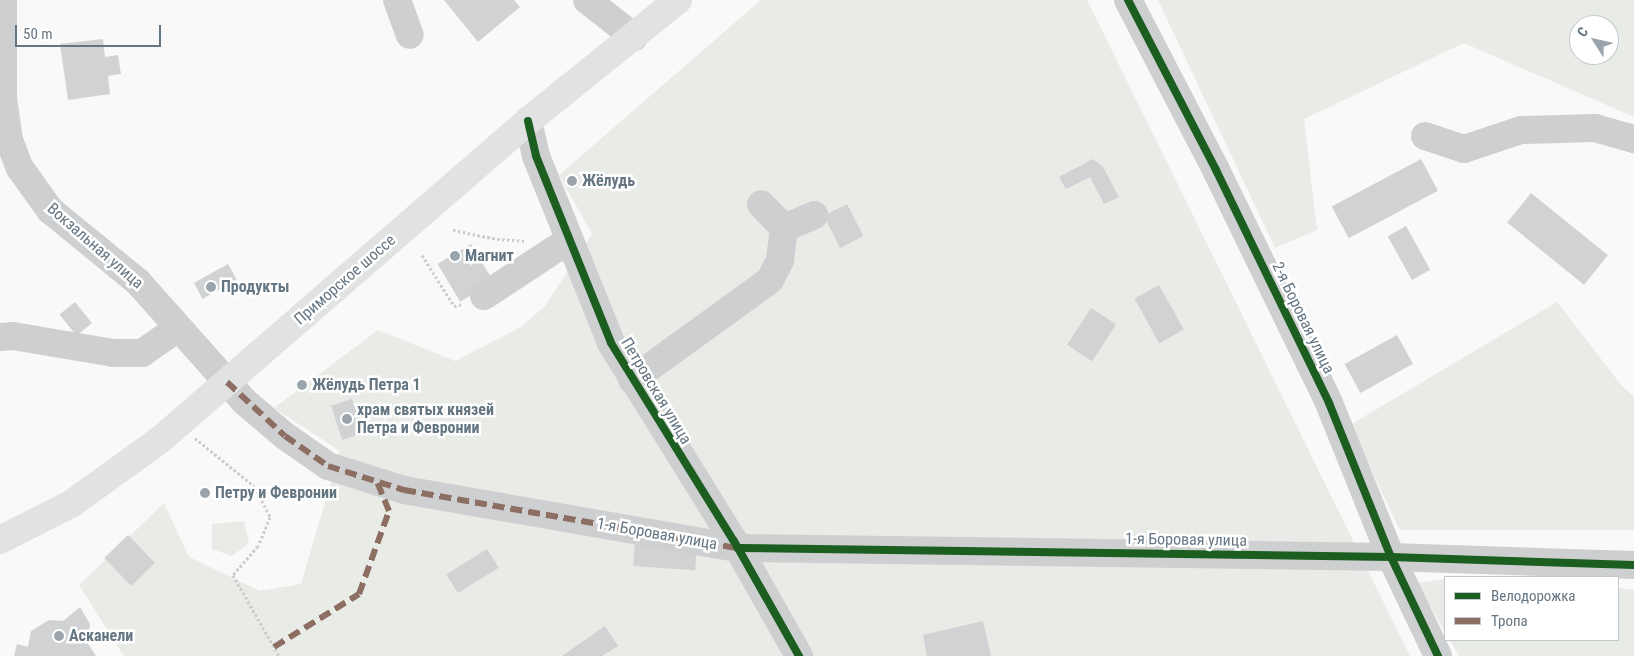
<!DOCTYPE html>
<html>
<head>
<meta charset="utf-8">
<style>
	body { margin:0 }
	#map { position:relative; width:1634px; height:656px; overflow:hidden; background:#f9f9f9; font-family:"Roboto Condensed",sans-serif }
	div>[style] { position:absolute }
	.green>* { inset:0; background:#e8ebe6 }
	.building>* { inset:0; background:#d0d2d3; transform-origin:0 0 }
	.path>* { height:3px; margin-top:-1.5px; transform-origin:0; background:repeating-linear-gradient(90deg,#cbcccd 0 2.5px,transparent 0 5px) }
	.minor>* { height:28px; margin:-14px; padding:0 14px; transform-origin:14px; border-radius:14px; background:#cecfd0 }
	.major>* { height:28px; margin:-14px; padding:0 14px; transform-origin:14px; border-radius:14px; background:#e1e2e2 }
	.quiet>* { height:6px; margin-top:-3px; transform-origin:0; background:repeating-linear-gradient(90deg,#8d6e63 0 12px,transparent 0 18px) }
	.cycleway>* { height:8px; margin:-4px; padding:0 4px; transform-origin:4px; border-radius:4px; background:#1b5e20 }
	.dots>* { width:14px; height:14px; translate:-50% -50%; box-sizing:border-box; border:2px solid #fff; border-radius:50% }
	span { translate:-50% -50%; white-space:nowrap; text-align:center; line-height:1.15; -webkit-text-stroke:5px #fff; paint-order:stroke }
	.poi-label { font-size:16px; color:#657683; font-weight:700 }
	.left { translate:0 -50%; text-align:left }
	.street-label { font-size:16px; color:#657683 }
	.legend { position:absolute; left:1444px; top:576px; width:175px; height:65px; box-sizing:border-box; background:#fff; border:1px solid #c1c8cd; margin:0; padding:6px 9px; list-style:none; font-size:15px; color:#657683 }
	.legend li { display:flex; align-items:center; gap:10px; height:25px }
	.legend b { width:25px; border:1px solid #c1c8cd }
	.north { position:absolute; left:1569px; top:15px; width:50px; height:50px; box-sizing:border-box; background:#fff; border:1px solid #c1c8cd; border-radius:50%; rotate:305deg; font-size:14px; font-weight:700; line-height:20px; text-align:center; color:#657683 }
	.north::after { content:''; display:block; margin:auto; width:18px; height:22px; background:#99a4ac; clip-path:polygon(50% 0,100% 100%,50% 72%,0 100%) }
	.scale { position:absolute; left:15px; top:25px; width:146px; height:22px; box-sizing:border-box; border:2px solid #657683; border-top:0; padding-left:6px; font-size:15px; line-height:18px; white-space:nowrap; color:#657683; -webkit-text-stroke:4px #fff; paint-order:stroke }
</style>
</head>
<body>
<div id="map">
	<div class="green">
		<div style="clip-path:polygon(761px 0,1087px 0,1410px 656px,124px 656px,79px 585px,164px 503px,189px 557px,260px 591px,301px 584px,340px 451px,274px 408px,378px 330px,455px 361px,521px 327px,545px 306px,592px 234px,559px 175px)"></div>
		<div style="clip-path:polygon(evenodd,1158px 0,1634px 0,1634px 117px,1464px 43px,1304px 119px,1317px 230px,1275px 248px,1158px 0,1579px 25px,1609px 25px,1609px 55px,1579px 55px,1579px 25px)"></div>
		<div style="clip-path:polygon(1557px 302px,1622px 386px,1634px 397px,1634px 530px,1400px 530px,1350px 425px)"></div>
		<div style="clip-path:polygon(244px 521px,249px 543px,232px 556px,212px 549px,212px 524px)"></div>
		<div style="clip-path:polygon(1445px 579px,1445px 632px,1417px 583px)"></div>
		<div style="clip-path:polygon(1618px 588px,1634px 590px,1634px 656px,1459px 656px,1450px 640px,1618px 640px)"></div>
	</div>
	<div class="building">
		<div style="clip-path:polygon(444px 0,514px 0,520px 7px,478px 42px)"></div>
		<div style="clip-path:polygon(103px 39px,105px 57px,118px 55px,121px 74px,108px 76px,110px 94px,68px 100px,60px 44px)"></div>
		<div style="clip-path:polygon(1093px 159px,1103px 167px,1119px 197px,1104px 204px,1090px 177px,1066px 189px,1059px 177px)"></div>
		<div style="left:1421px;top:159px;width:36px;height:101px;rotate:62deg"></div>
		<div style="left:1531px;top:193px;width:99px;height:38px;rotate:39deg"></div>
		<div style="left:847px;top:204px;width:36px;height:26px;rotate:63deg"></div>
		<div style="left:1406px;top:226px;width:50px;height:21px;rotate:61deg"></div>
		<div style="left:471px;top:244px;width:44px;height:39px;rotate:59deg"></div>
		<div style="left:228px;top:264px;width:18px;height:39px;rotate:61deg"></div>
		<div style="left:1159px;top:285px;width:51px;height:28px;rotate:61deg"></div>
		<div style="left:75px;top:302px;width:27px;height:20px;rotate:51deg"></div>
		<div style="left:1091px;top:308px;width:30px;height:44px;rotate:33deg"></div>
		<div style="left:1397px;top:335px;width:33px;height:60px;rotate:61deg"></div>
		<div style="left:352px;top:399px;width:36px;height:22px;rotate:72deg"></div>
		<div style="left:128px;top:535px;width:39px;height:33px;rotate:46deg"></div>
		<div style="left:635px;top:541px;width:62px;height:25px;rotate:4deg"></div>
		<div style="left:487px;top:549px;width:22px;height:48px;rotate:58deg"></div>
		<div style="clip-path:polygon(80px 607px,90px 624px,87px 642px,96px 656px,14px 656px,17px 644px,28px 647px,31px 631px,49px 620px,63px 621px)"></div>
		<div style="clip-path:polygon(983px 621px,991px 656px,927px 656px,923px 635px)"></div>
		<div style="clip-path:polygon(605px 626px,618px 646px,602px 656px,562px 656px)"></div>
	</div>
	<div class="path">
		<div style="left:453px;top:230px;width:45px;rotate:11.6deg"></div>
		<div style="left:497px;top:239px;width:29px;rotate:4deg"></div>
		<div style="left:422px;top:255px;width:60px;rotate:57.9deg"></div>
		<div style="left:454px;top:306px;width:9px;rotate:-13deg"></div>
		<div style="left:195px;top:438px;width:77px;rotate:39.2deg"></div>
		<div style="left:255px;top:487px;width:34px;rotate:63deg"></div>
		<div style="left:270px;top:517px;width:31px;rotate:112deg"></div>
		<div style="left:258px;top:546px;width:38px;rotate:131deg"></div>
		<div style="left:233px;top:575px;width:93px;rotate:60.4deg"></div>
	</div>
	<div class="minor">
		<div style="left:3px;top:0;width:98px;rotate:90deg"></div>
		<div style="left:3px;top:98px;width:42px;rotate:81.9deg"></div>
		<div style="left:9px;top:140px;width:30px;rotate:69deg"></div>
		<div style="left:20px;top:168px;width:52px;rotate:54.5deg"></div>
		<div style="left:50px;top:210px;width:114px;rotate:39.3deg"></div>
		<div style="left:138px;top:282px;width:159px;rotate:48.3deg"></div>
		<div style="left:244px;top:401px;width:54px;rotate:40.5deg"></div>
		<div style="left:285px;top:436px;width:52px;rotate:34.9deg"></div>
		<div style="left:328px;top:466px;width:80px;rotate:17.5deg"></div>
		<div style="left:404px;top:490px;width:339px;rotate:9.9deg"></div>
		<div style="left:738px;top:548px;width:653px;rotate:0.79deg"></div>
		<div style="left:1391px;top:557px;width:243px;rotate:1.9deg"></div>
		<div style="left:397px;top:0;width:37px;rotate:70deg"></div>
		<div style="left:587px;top:0;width:60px;rotate:38.2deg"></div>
		<div style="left:1128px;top:0;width:191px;rotate:62.6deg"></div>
		<div style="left:1216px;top:170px;width:259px;rotate:64.1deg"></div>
		<div style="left:1329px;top:403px;width:166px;rotate:68.1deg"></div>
		<div style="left:1391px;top:557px;width:110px;rotate:64.6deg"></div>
		<div style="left:528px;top:121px;width:36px;rotate:77deg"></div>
		<div style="left:536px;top:156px;width:201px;rotate:68.1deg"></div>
		<div style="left:611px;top:343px;width:233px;rotate:58.2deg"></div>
		<div style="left:734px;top:541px;width:132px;rotate:60.5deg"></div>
		<div style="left:1425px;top:136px;width:41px;rotate:18.4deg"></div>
		<div style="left:1464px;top:149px;width:60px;rotate:-18.4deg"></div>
		<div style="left:1521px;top:130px;width:74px;rotate:-1.5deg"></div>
		<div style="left:1595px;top:128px;width:41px;rotate:15.8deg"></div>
		<div style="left:784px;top:228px;width:33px;rotate:-23deg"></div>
		<div style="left:484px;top:296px;width:102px;rotate:-33.4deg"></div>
		<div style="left:0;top:337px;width:13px;rotate:-4deg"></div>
		<div style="left:13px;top:336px;width:102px;rotate:9.6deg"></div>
		<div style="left:114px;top:353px;width:28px"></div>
		<div style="left:142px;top:353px;width:44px;rotate:-34.8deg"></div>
		<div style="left:632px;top:380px;width:170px;rotate:-35.9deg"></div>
		<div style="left:770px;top:280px;width:22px;rotate:-63deg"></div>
		<div style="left:780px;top:260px;width:32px;rotate:-83deg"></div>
		<div style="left:784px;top:228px;width:33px;rotate:-134deg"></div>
	</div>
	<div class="major">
		<div style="left:0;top:540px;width:80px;rotate:-26.9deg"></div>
		<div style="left:71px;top:504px;width:111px;rotate:-35.8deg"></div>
		<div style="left:161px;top:439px;width:486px;rotate:-40.9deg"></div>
		<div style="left:528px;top:121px;width:193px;rotate:-38.9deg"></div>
	</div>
	<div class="quiet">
		<div style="left:227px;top:382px;width:79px;rotate:43deg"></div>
		<div style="left:285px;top:436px;width:52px;rotate:34.9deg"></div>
		<div style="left:328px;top:466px;width:80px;rotate:17.5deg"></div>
		<div style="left:404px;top:490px;width:339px;rotate:9.9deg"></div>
		<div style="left:274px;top:647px;width:100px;rotate:-31.9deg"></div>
		<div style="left:359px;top:594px;width:88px;rotate:-70.1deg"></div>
		<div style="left:389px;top:511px;width:31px;rotate:-112deg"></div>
	</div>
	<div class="cycleway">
		<div style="left:1128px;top:0;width:191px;rotate:62.6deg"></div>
		<div style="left:1216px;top:170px;width:259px;rotate:64.1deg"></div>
		<div style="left:1329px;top:403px;width:166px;rotate:68.1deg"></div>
		<div style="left:1391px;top:557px;width:110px;rotate:64.6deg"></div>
		<div style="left:528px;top:121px;width:36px;rotate:77deg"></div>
		<div style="left:536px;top:156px;width:201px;rotate:68.1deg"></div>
		<div style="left:611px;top:343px;width:233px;rotate:58.2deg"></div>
		<div style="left:734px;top:541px;width:132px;rotate:60.5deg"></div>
		<div style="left:738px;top:548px;width:653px;rotate:0.79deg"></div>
		<div style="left:1391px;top:557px;width:243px;rotate:1.9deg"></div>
	</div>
	<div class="dots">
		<div style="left:572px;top:181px;background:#99a4ac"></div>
		<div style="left:455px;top:256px;background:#99a4ac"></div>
		<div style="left:211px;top:287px;background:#99a4ac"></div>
		<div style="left:302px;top:385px;background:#99a4ac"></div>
		<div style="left:347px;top:419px;background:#99a4ac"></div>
		<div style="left:205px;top:493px;background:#99a4ac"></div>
		<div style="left:59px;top:636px;background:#99a4ac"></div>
	</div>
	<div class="poi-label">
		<span class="left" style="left:582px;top:181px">Жёлудь</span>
		<span class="left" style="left:465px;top:256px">Магнит</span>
		<span class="left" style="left:221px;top:287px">Продукты</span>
		<span class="left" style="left:312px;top:385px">Жёлудь Петра 1</span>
		<span class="left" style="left:357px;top:419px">храм святых князей<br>Петра и Февронии</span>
		<span class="left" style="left:215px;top:493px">Петру и Февронии</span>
		<span class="left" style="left:69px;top:636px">Асканели</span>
	</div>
	<div class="street-label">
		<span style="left:95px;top:246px;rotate:41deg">Вокзальная улица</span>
		<span style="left:345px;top:280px;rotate:-41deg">Приморское шоссе</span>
		<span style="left:1303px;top:318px;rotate:64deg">2-я Боровая улица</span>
		<span style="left:656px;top:391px;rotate:59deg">Петровская улица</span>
		<span style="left:657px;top:534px;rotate:10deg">1-я Боровая улица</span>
		<span style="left:1186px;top:540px;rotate:1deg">1-я Боровая улица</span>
	</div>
	<ul class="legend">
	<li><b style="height:6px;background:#1b5e20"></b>Велодорожка</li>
	<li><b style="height:6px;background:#8d6e63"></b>Тропа</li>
	</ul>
	<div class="north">С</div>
	<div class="scale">50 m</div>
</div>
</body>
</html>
